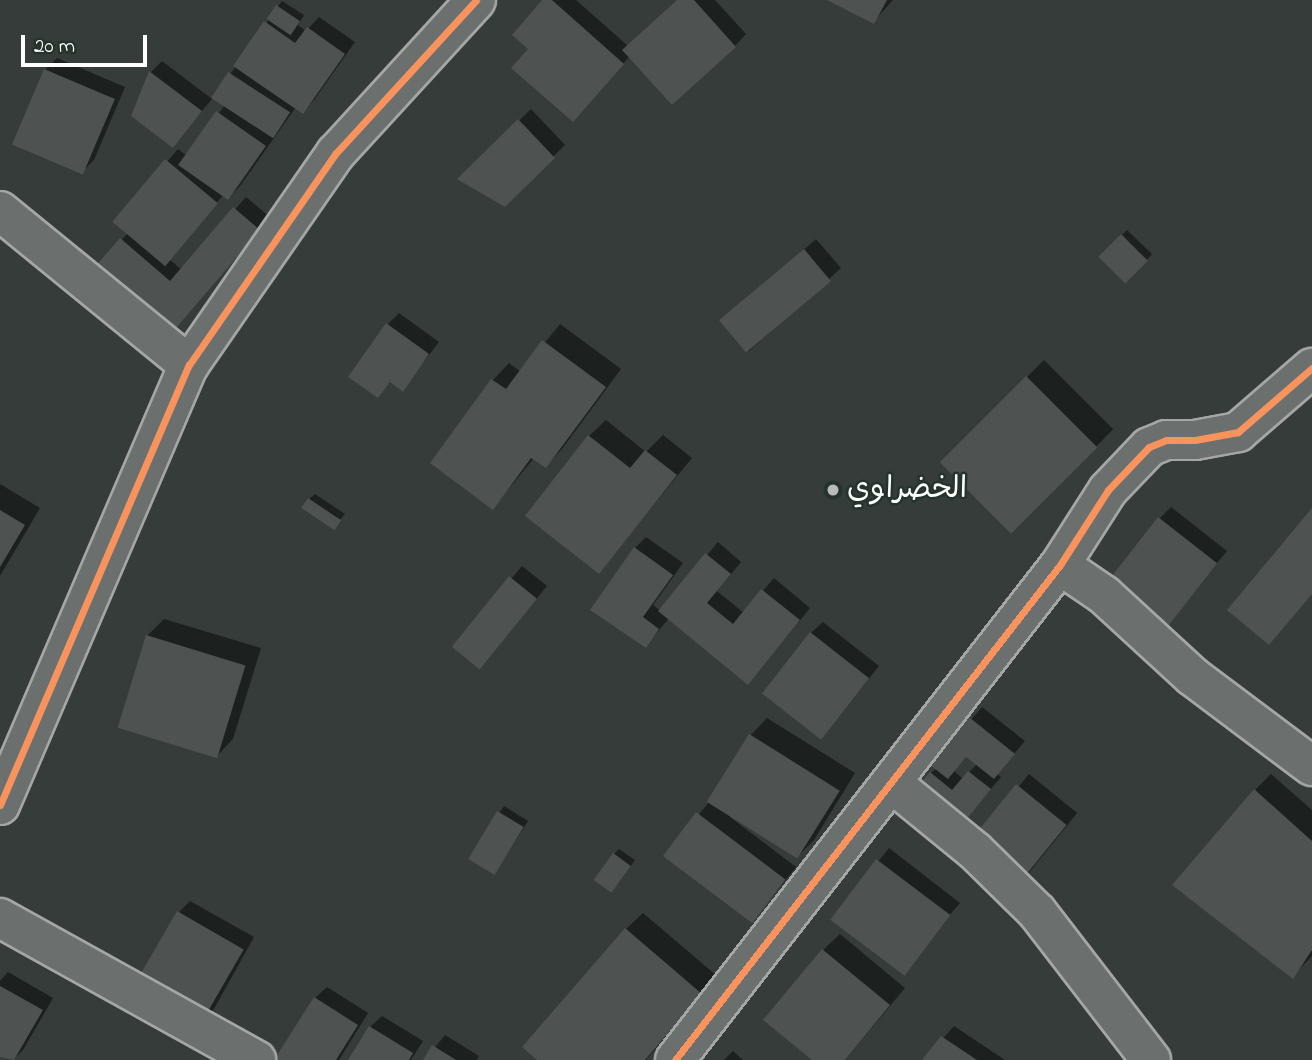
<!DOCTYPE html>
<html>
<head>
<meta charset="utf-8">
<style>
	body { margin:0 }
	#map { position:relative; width:1312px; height:1060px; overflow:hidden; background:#363c39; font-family:"Indie Flower","Playpen Sans Arabic",sans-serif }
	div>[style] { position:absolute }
	.shadow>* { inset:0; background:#0007; transform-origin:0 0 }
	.building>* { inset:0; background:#4e5351; transform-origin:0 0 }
	.roads { filter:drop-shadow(2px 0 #a5a7a6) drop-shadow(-2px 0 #a5a7a6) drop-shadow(0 2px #a5a7a6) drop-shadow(0 -2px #a5a7a6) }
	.minor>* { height:38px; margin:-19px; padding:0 19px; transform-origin:19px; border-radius:19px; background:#6b6f6d }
	.cycleway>* { height:7px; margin:-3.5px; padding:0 3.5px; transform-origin:3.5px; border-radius:3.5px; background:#f8935d }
	.dots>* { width:19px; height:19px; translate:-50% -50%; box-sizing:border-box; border:4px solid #26332d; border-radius:50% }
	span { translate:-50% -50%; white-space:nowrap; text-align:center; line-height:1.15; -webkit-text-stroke:5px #26332d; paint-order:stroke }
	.poi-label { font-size:30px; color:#fff }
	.left { translate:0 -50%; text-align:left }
	.scale { position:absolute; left:21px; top:35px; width:126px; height:32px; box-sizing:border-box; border:4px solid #fff; border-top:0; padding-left:9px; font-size:21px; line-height:24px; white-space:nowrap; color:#fff; -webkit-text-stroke:5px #26332d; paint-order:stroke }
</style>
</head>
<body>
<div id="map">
	<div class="shadow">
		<div style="clip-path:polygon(545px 0,576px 0,628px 46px,678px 0,715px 0,746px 34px,735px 46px,630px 56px,584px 108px,531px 49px)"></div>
		<div style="clip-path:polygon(831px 0,893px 0,873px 22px)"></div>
		<div style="clip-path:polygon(282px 1px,304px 15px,298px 25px,306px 31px,319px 17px,355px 42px,314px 100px,303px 112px,296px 107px,240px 186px,229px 198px,224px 194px,169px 259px,182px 270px,246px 197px,270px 217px,182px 321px,96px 268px,128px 233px,115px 222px,178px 149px,187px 156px,225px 105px,214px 97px)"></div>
		<div style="clip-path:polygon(57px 58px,125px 87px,94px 160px,83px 171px,45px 70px)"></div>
		<div style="clip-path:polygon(162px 61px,212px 99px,173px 145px,134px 115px,151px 72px)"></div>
		<div style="clip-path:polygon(531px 109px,565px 145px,505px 204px,460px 178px)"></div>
		<div style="left:1127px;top:230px;width:35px;height:37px;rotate:44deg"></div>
		<div style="clip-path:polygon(816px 239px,841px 268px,749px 351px,735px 311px)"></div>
		<div style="clip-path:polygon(399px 313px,439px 342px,403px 389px,391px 381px,378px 396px,387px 325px)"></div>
		<div style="clip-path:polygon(560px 324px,621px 369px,562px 449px,546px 466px,534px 458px,493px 508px,432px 463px,493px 380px,509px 363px,521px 372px)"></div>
		<div style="left:1044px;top:360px;width:98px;height:145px;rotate:45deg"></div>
		<div style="clip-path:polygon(606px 420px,646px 452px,663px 435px,692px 458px,599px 571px,589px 436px)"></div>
		<div style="clip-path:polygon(0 484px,40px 508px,0 576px)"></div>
		<div style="clip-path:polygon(315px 494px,345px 514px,339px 521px,309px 499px)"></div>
		<div style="clip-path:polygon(1171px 507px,1227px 551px,1163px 628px,1160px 518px)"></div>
		<div style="clip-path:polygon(646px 537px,683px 563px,653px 605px,661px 611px,718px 542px,741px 562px,717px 591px,744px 613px,774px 578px,810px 608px,759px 671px,669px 618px,646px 646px,635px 548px)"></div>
		<div style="clip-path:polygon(522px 566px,547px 586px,490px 656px,454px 647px)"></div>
		<div style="clip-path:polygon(164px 619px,261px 648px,233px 739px,217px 756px,147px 636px)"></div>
		<div style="clip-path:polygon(823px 622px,879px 666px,822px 737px,811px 633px)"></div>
		<div style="clip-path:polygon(evenodd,982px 707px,1025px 741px,997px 774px,1001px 777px,957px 829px,931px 773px,937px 768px,933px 765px,982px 707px,967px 756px,977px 764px,963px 779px,954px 771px,967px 756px)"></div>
		<div style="clip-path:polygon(767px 718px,855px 773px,814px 840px,798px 856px,731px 815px,730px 817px,796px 867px,753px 921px,666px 855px,709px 802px,751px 735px)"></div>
		<div style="left:1029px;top:774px;width:62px;height:87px;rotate:39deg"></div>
		<div style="clip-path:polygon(1271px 774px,1312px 810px,1312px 956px,1293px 976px,1255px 790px)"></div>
		<div style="clip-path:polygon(504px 806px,528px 821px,499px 867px,469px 858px)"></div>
		<div style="clip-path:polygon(889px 848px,960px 903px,909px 962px,832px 919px)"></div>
		<div style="clip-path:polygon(619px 849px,635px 860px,617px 885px,614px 854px)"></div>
		<div style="clip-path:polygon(190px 901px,254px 937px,214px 1009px,202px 1020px,179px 912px)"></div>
		<div style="clip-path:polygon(643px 913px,717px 976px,646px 1060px,540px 1060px,626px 929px)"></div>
		<div style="clip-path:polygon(840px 934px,905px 988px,845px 1060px,815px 1060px,823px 950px)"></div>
		<div style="clip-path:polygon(8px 972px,53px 998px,23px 1050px,13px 1060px,0 1055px,0 981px)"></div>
		<div style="clip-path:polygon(327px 987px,368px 1013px,339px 1060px,276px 1060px,315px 998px)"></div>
		<div style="clip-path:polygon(382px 1016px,423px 1041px,411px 1060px,350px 1060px,370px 1027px)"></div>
		<div style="clip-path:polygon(954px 1026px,1005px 1060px,924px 1060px)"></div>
		<div style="clip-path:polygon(445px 1035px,479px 1056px,477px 1060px,425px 1060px)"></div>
		<div style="clip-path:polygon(733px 1051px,743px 1060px,724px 1060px)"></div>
	</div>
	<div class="building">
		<div style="clip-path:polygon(542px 0,552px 0,624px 64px,573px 122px,511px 68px,528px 49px,512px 35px)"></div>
		<div style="clip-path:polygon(677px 0,694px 0,736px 47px,672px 105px,622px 50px)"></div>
		<div style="clip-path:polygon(827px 0,887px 0,874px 24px)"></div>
		<div style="left:276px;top:5px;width:29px;height:17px;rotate:34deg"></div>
		<div style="clip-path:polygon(264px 21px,295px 43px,307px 27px,345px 54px,303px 114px,233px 66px)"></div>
		<div style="left:44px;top:69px;width:77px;height:82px;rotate:23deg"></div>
		<div style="clip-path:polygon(149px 71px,202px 111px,173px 148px,131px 116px)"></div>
		<div style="left:228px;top:72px;width:74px;height:31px;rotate:33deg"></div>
		<div style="left:216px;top:111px;width:61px;height:66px;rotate:35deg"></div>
		<div style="clip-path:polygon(518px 119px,555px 158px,505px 207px,457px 179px)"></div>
		<div style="left:165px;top:159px;width:69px;height:82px;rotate:40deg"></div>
		<div style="clip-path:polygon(233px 207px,260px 230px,171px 334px,93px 269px,120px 238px,170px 281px)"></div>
		<div style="left:1121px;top:234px;width:38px;height:32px;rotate:45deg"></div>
		<div style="left:804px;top:249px;width:42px;height:111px;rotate:50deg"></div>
		<div style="clip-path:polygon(386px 323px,429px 354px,403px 392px,390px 382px,378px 398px,348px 377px)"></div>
		<div style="clip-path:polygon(542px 340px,606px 387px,546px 468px,531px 458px,493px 510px,430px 463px,491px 379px,506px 389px)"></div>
		<div style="left:1026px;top:376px;width:101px;height:122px;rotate:45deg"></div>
		<div style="clip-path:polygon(588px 435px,630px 468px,645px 450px,677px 475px,599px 574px,525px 516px)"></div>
		<div style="left:308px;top:498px;width:40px;height:12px;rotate:34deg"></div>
		<div style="clip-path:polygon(1312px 508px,1312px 594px,1269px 645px,1227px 610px)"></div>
		<div style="clip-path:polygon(0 510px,25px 525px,0 567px)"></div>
		<div style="left:1158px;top:517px;width:75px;height:85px;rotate:38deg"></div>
		<div style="clip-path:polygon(634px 547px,673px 575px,643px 617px,659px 629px,646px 648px,590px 610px)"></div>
		<div style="clip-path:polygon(705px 553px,731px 574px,707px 603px,733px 624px,761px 589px,800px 620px,748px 685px,658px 611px)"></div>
		<div style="left:509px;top:576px;width:36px;height:91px;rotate:39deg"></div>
		<div style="left:810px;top:632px;width:75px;height:78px;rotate:38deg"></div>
		<div style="left:146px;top:635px;width:104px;height:97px;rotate:17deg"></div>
		<div style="clip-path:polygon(969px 717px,1015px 754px,994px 779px,966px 757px,948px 779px,930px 765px)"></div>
		<div style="left:749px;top:734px;width:107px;height:80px;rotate:32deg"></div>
		<div style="clip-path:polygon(968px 771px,991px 789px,957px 831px,911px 794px,930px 772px,952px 790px)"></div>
		<div style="left:1016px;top:784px;width:65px;height:72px;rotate:39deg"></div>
		<div style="clip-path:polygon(1254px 789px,1312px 841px,1312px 950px,1293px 979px,1172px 885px)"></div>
		<div style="left:497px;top:811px;width:31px;height:56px;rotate:31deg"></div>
		<div style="left:696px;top:812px;width:112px;height:55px;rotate:37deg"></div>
		<div style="left:613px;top:853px;width:22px;height:33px;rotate:36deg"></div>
		<div style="left:876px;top:859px;width:93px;height:76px;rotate:37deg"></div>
		<div style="left:177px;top:911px;width:77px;height:84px;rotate:30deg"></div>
		<div style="clip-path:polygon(625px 928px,702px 994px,645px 1060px,537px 1060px,522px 1047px)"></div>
		<div style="clip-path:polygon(822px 949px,890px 1005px,845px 1060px,812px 1060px,763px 1020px)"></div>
		<div style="clip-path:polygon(0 986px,43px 1010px,14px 1060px,0 1057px)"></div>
		<div style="clip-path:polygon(314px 997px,358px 1025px,336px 1060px,274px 1060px)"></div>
		<div style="clip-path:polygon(369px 1026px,413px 1053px,409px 1060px,348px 1060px)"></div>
		<div style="clip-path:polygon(941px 1036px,977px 1060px,922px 1060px)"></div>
		<div style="clip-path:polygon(432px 1045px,456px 1060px,423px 1060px)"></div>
	</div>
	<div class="roads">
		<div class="minor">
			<div style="left:0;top:211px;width:244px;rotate:39.2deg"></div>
			<div style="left:1060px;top:565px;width:53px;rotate:34.3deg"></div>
			<div style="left:1104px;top:595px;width:120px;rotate:42.6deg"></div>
			<div style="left:1192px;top:676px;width:150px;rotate:36.9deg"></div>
			<div style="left:893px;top:784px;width:106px;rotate:39.3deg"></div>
			<div style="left:975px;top:851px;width:87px;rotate:44.5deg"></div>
			<div style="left:1037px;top:912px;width:187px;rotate:52.4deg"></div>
			<div style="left:0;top:805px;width:479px;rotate:-66.8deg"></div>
			<div style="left:189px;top:365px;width:258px;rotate:-55.3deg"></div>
			<div style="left:336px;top:153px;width:207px;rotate:-47.5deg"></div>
			<div style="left:0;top:918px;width:293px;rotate:29deg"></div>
			<div style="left:675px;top:1060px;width:627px;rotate:-52.13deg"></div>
			<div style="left:1060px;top:565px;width:89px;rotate:-57.4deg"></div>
			<div style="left:1108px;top:490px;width:59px;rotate:-46.4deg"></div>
			<div style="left:1149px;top:447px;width:18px;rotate:-22deg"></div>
			<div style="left:1166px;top:440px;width:29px"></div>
			<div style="left:1195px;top:440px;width:44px;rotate:-10.5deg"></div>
			<div style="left:1238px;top:432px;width:98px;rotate:-40.9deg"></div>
		</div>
	</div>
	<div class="cycleway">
		<div style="left:0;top:805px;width:479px;rotate:-66.8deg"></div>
		<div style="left:189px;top:365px;width:258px;rotate:-55.3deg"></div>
		<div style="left:336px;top:153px;width:207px;rotate:-47.5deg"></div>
		<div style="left:675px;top:1060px;width:627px;rotate:-52.13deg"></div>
		<div style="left:1060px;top:565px;width:89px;rotate:-57.4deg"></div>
		<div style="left:1108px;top:490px;width:59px;rotate:-46.4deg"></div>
		<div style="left:1149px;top:447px;width:18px;rotate:-22deg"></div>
		<div style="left:1166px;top:440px;width:29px"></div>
		<div style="left:1195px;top:440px;width:44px;rotate:-10.5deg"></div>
		<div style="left:1238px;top:432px;width:98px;rotate:-40.9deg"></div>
	</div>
	<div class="dots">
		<div style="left:833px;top:490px;background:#b9bbba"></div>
	</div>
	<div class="poi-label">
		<span class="left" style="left:847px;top:490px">الخضراوي</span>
	</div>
	<div class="scale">20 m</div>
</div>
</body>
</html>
